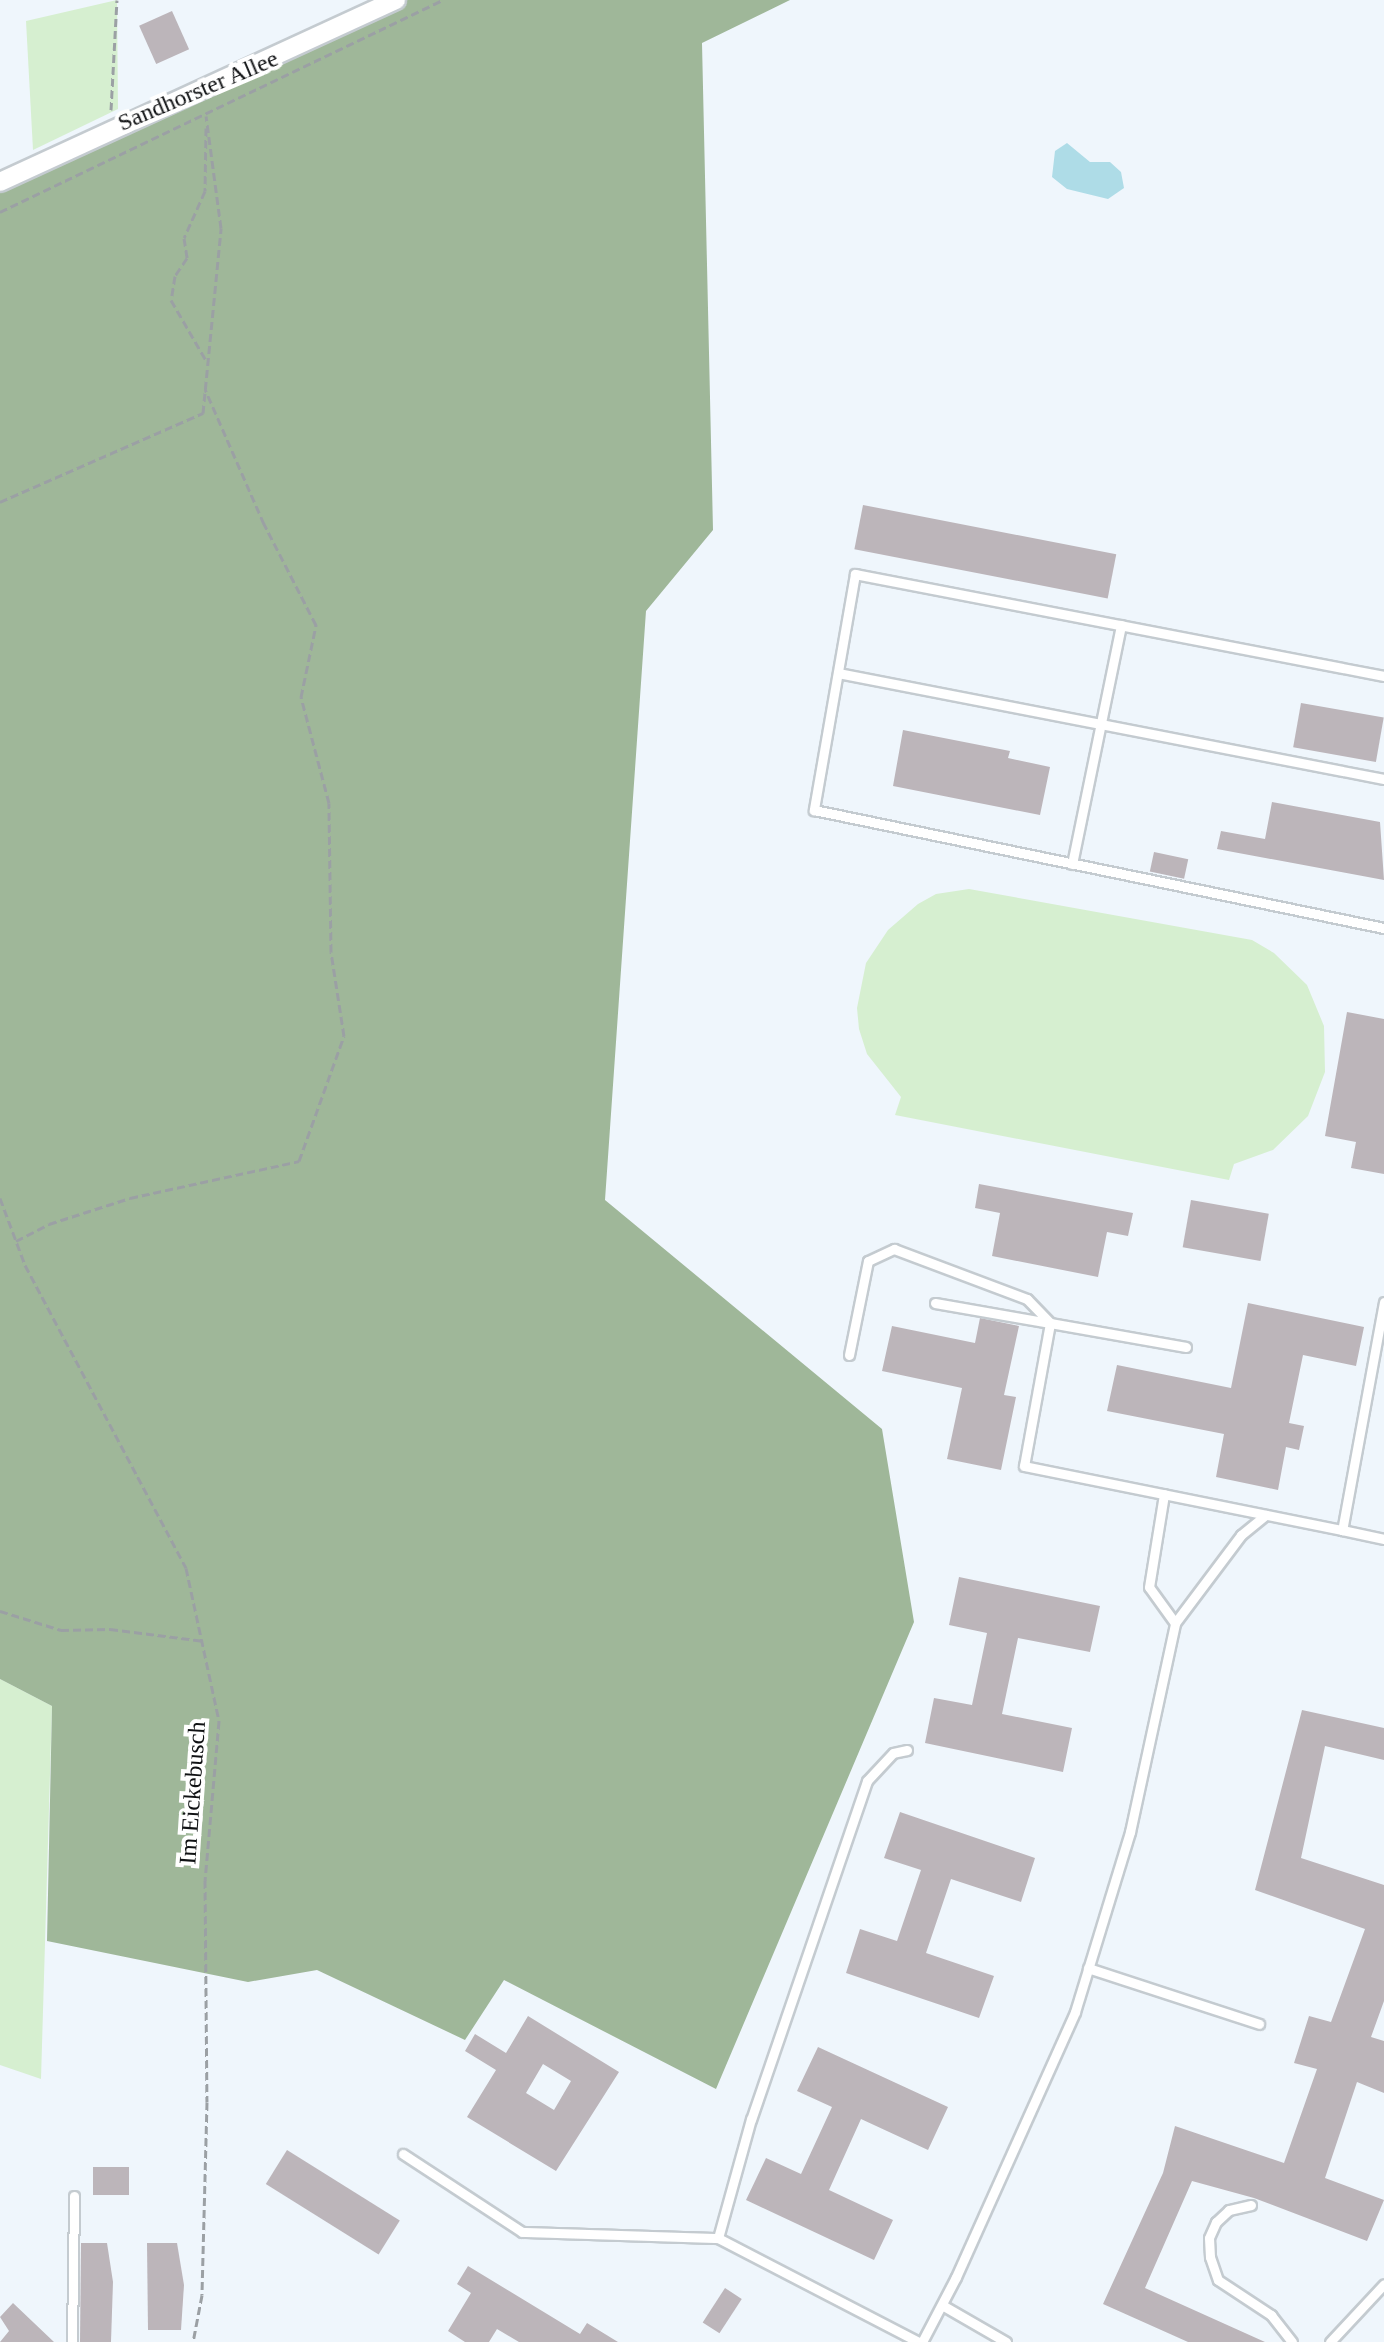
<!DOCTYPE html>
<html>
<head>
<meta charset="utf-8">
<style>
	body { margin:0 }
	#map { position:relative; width:1384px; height:2342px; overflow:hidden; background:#eff6fc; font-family:"Times New Roman",serif }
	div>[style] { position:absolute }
	.green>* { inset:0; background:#d6efd0 }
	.forest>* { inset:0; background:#9fb799 }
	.water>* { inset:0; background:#aedce7 }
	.building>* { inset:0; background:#bcb5ba; transform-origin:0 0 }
	.path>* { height:3px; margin-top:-1.5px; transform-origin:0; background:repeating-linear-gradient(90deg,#9ba0a4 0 8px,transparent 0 12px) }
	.roads { filter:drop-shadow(2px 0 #c4cbd0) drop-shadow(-2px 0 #c4cbd0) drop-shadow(0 2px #c4cbd0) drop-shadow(0 -2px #c4cbd0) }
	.lane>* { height:9px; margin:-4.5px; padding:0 4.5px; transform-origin:4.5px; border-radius:4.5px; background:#fff }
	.street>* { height:18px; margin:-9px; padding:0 9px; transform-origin:9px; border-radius:9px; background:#fff }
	span { translate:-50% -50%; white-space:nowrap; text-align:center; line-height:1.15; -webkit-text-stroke:8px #fff; paint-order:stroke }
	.street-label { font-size:24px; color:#101214 }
</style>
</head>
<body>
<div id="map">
	<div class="green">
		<div style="clip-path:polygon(117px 0,118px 109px,33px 150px,26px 21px)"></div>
		<div style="clip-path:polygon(969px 889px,1252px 940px,1274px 953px,1307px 985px,1324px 1026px,1325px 1072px,1308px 1116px,1273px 1150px,1234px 1164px,1229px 1180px,895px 1115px,901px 1097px,867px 1054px,859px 1029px,857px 1008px,866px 963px,888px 930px,918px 904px,936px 894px)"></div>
		<div style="clip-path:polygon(0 1679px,52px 1706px,41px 2079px,0 2065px)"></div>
	</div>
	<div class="forest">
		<div style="clip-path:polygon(396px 0,790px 0,702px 43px,713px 530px,646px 611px,605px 1200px,882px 1429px,914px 1622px,716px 2089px,504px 1980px,465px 2040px,317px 1970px,248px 1982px,47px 1941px,52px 1706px,0 1679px,0 182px)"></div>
	</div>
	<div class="water">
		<div style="clip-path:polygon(1067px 143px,1090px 162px,1110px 162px,1121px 172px,1124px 188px,1108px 199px,1067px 189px,1052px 177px,1055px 151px)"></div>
	</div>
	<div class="building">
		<div style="left:172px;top:11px;width:42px;height:36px;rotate:66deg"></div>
		<div style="left:863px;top:505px;width:258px;height:45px;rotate:11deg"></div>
		<div style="left:1301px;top:703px;width:84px;height:45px;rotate:10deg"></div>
		<div style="clip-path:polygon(903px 730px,1010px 751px,1008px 758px,1050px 767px,1040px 815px,893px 786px)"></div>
		<div style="clip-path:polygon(1272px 802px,1380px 822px,1384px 880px,1217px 849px,1221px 831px,1265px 839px)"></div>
		<div style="left:1154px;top:852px;width:35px;height:20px;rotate:12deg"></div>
		<div style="clip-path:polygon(1347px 1012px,1384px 1019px,1384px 1174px,1351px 1168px,1356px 1142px,1325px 1136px)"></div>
		<div style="clip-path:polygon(979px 1184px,1133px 1213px,1128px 1236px,1107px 1232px,1098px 1277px,992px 1256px,1000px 1213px,975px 1208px)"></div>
		<div style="left:1191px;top:1200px;width:79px;height:48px;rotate:10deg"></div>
		<div style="clip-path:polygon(1248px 1303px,1364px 1327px,1356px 1366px,1303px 1355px,1289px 1423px,1304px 1426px,1299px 1450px,1286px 1447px,1278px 1490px,1216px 1477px,1224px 1434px,1107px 1411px,1117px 1365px,1231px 1388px)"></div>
		<div style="clip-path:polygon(980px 1318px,1019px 1326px,1004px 1395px,1016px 1397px,1001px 1470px,947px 1459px,962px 1388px,882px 1371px,892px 1326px,975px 1343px)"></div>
		<div style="clip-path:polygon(959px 1577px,1100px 1606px,1090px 1652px,1018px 1638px,1002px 1714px,1072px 1728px,1063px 1772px,925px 1743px,934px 1698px,972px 1705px,987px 1633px,949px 1625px)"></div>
		<div style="clip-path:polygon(1302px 1710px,1384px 1728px,1384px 1760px,1325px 1746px,1301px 1858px,1384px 1885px,1384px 2001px,1371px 2037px,1384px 2041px,1384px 2093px,1357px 2082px,1325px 2178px,1384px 2200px,1367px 2241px,1254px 2198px,1192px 2181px,1145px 2288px,1265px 2342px,1188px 2342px,1103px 2304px,1163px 2173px,1175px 2126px,1284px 2163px,1317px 2069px,1294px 2063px,1309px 2016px,1331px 2022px,1365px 1929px,1255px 1890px)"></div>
		<div style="clip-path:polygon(900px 1812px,1035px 1858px,1021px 1902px,951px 1879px,926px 1953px,994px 1976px,979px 2018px,846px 1973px,860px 1929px,897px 1941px,921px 1870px,884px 1858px)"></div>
		<div style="clip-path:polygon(evenodd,528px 2016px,619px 2072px,556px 2171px,467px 2117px,496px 2070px,465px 2051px,475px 2034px,506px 2053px,528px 2016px,543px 2064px,571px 2081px,554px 2110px,526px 2093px,543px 2064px)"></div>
		<div style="clip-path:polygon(818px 2047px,948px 2107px,928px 2150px,861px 2119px,829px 2190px,893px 2220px,874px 2260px,746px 2200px,766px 2158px,801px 2174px,832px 2107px,797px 2091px)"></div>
		<div style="left:287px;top:2150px;width:133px;height:40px;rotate:32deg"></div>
		<div style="left:93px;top:2167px;width:36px;height:28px"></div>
		<div style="clip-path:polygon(81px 2243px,107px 2243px,113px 2282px,111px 2342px,80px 2342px)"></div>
		<div style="clip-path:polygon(147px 2243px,177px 2243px,184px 2285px,181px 2330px,148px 2330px)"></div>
		<div style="clip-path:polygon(468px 2266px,580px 2334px,587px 2323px,618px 2342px,519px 2342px,497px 2329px,489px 2342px,465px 2342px,448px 2331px,471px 2293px,457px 2284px)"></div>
		<div style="left:725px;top:2288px;width:20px;height:41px;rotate:33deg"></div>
		<div style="clip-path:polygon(13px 2303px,54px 2342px,0 2342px,9px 2331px,0 2317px)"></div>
	</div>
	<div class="path">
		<div style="left:111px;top:110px;width:110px;rotate:-86.9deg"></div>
		<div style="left:206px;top:128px;width:63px;rotate:90.9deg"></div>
		<div style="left:205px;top:191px;width:51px;rotate:114.1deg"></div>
		<div style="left:184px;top:238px;width:20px;rotate:81deg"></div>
		<div style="left:187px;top:258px;width:22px;rotate:124deg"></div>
		<div style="left:175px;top:276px;width:24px;rotate:99deg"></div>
		<div style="left:171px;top:300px;width:72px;rotate:59.9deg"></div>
		<div style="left:0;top:212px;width:490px;rotate:-25.6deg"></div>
		<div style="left:0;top:502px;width:222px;rotate:-23.7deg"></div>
		<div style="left:203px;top:413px;width:186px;rotate:-84.4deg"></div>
		<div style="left:221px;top:228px;width:113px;rotate:-97.6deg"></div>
		<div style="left:0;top:1198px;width:72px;rotate:69.5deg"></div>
		<div style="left:25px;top:1265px;width:343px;rotate:62deg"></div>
		<div style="left:186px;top:1568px;width:157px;rotate:77.8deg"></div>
		<div style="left:219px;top:1721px;width:160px;rotate:95deg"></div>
		<div style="left:205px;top:1880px;width:222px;rotate:89.5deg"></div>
		<div style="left:207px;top:2102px;width:193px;rotate:91.5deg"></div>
		<div style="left:202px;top:2295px;width:48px;rotate:100.8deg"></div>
		<div style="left:16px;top:1241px;width:37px;rotate:-27deg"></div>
		<div style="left:49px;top:1224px;width:85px;rotate:-17.8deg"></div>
		<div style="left:130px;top:1198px;width:173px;rotate:-12.3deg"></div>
		<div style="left:299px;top:1161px;width:133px;rotate:-70.2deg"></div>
		<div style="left:344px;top:1036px;width:85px;rotate:-98.8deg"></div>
		<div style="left:331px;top:952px;width:149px;rotate:-90.8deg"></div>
		<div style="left:329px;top:803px;width:110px;rotate:-104.8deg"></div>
		<div style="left:301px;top:697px;width:74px;rotate:-78.2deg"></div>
		<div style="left:316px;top:625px;width:114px;rotate:-117.2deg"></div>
		<div style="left:264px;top:524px;width:147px;rotate:-113.6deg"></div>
		<div style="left:0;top:1611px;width:64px;rotate:17.3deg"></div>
		<div style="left:61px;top:1630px;width:49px;rotate:-1.2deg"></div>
		<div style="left:110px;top:1629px;width:95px;rotate:7.3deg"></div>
	</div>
	<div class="roads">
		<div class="lane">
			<div style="left:838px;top:673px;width:556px;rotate:10.99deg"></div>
			<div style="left:1384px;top:676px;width:539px;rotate:-169.09deg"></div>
			<div style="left:855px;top:574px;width:240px;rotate:99.9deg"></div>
			<div style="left:814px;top:810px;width:582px;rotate:11.7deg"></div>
			<div style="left:1072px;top:864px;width:244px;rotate:-78.4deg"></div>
			<div style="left:1384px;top:1302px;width:232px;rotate:100.4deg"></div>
			<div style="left:1342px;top:1530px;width:43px;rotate:12.1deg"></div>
			<div style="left:935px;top:1303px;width:117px;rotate:9.9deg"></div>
			<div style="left:1186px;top:1347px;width:138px;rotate:-170deg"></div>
			<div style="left:1050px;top:1323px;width:145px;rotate:100.3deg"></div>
			<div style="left:1024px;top:1466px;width:324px;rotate:11.4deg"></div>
			<div style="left:849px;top:1355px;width:96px;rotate:-78.6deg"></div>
			<div style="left:868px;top:1261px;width:29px;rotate:-25deg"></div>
			<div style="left:894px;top:1249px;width:142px;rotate:20.6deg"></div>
			<div style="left:1027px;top:1299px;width:33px;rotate:46deg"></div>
			<div style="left:1175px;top:1623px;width:110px;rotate:-53.1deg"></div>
			<div style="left:1241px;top:1535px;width:32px;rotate:-39deg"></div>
			<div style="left:907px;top:1750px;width:14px;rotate:168deg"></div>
			<div style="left:893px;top:1753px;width:38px;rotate:133deg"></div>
			<div style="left:867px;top:1781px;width:357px;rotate:108.9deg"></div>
			<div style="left:751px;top:2119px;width:123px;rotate:105.5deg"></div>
			<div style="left:718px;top:2238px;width:226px;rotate:27.4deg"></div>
			<div style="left:1088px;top:1968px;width:180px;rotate:18.1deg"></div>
			<div style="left:403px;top:2154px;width:142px;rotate:33.2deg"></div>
			<div style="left:522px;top:2232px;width:196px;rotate:1.8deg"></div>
			<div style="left:1251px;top:2205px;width:23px;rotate:167deg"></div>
			<div style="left:1229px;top:2210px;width:18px;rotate:137deg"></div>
			<div style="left:1216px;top:2222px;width:17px;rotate:114deg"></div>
			<div style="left:1209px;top:2238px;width:19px;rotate:87deg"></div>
			<div style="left:1210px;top:2257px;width:24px;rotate:71deg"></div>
			<div style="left:1218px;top:2280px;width:64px;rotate:33.4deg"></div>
			<div style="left:1271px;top:2315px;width:34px;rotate:52deg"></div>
			<div style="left:942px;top:2305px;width:74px;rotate:30deg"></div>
			<div style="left:72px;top:2342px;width:146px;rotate:-89.2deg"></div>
			<div style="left:922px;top:2342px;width:73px;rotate:-62.4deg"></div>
			<div style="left:956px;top:2277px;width:290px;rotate:-65.8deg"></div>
			<div style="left:1075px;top:2012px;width:188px;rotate:-73deg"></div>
			<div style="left:1130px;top:1832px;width:214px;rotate:-77.8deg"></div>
			<div style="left:1175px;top:1623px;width:44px;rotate:-125.8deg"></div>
			<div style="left:1149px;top:1587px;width:94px;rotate:-80.8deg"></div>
			<div style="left:1330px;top:2342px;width:79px;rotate:-47deg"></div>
		</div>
		<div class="street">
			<div style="left:0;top:182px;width:436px;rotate:-24.7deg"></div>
		</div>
	</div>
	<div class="street-label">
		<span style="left:198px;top:91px;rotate:-23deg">Sandhorster Allee</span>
		<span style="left:193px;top:1793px;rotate:-86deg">Im Eickebusch</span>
	</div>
</div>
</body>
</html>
